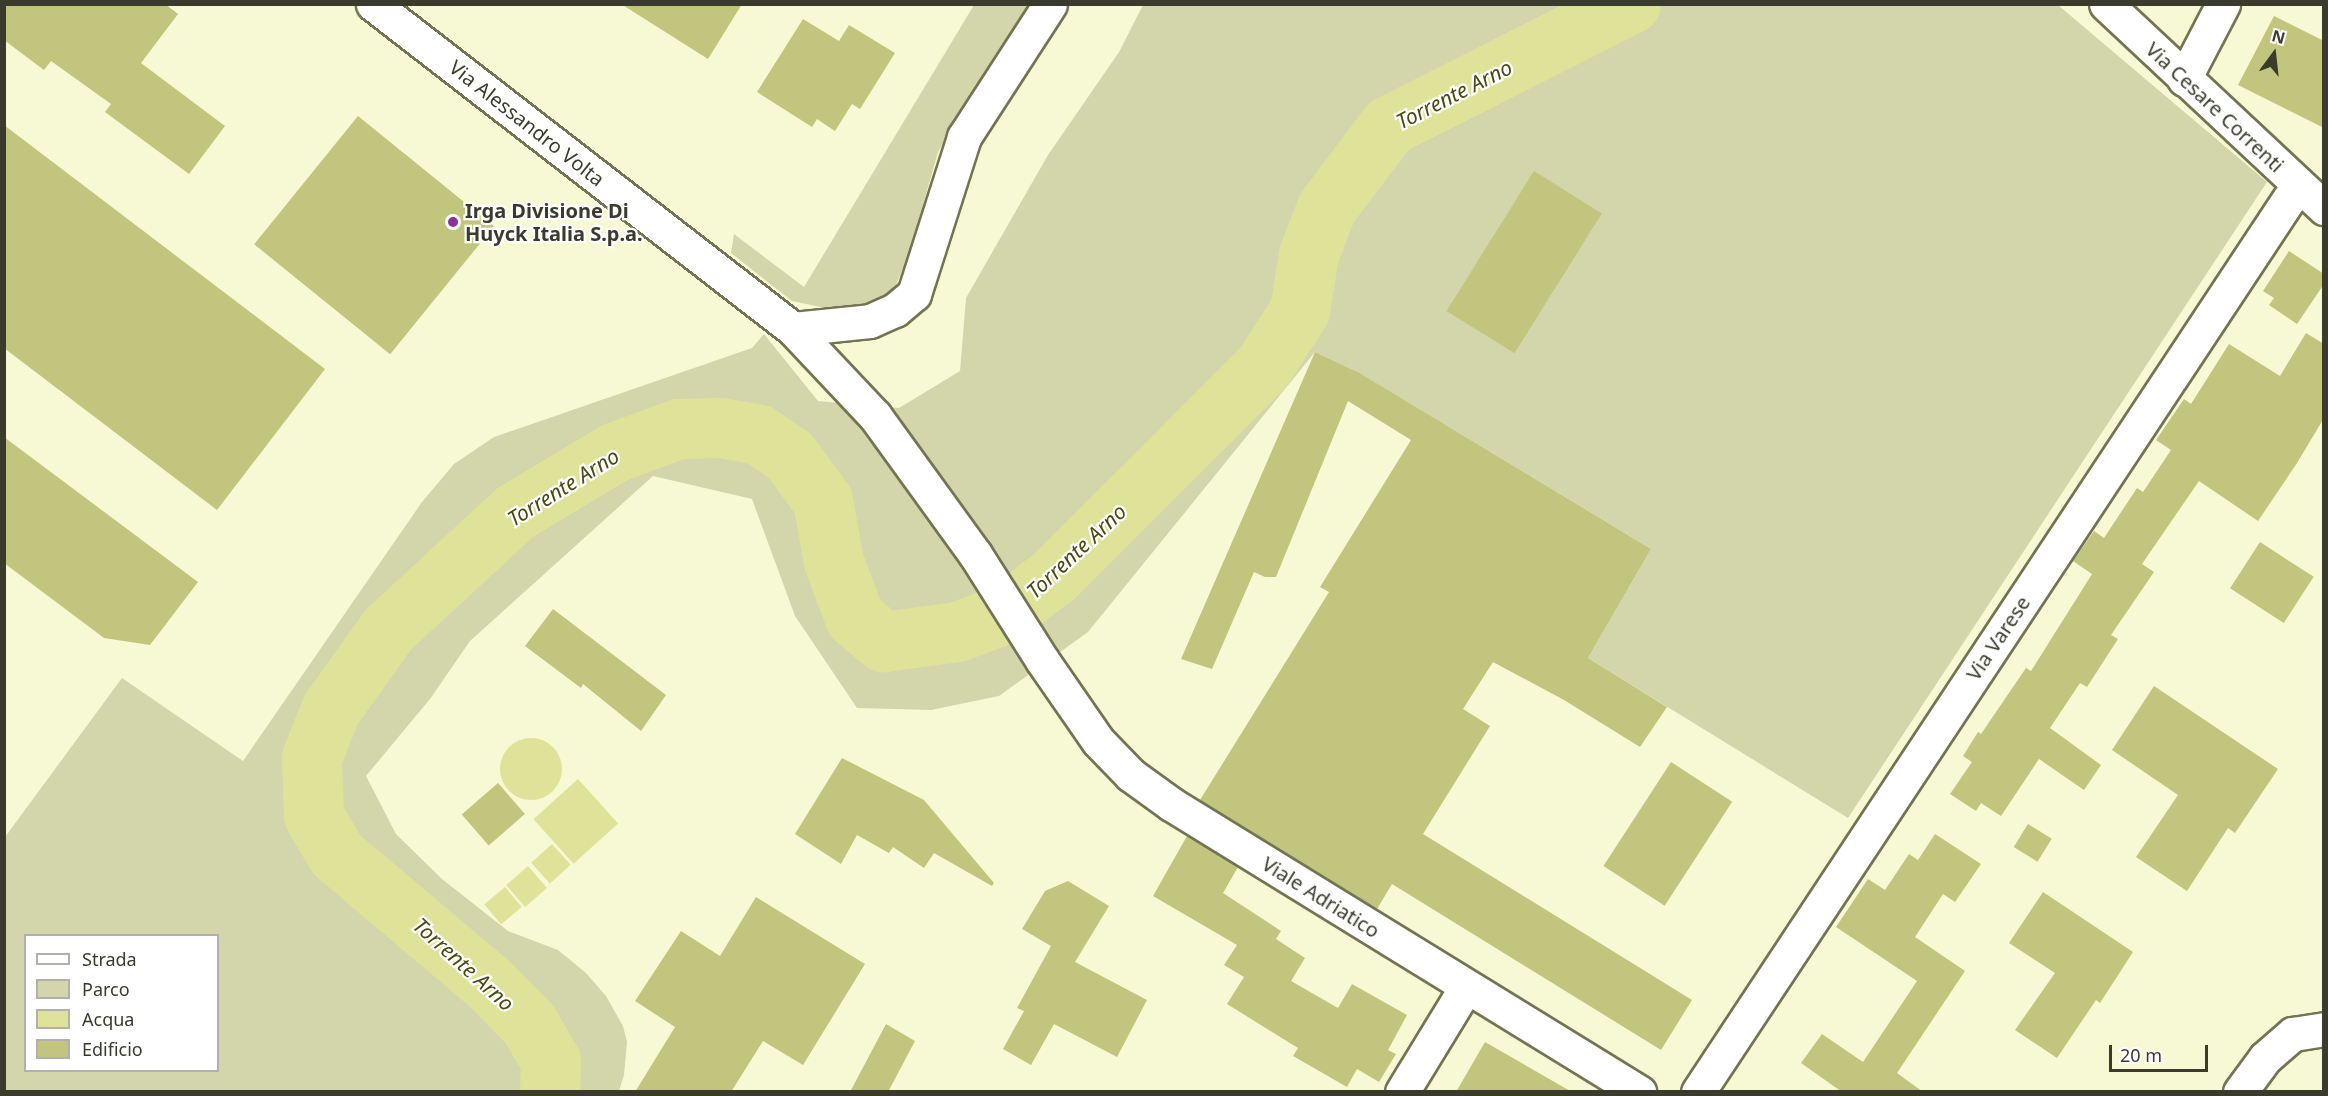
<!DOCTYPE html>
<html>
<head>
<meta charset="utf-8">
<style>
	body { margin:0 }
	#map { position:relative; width:2328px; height:1096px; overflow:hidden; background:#f7f9d4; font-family:"Noto Sans",sans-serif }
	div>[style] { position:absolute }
	.green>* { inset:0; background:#d3d6ab }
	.water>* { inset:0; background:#dfe39a; transform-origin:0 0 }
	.round { border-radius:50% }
	.river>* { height:60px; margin:-30px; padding:0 30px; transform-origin:30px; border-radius:30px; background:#dfe39a }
	.building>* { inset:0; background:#c1c57d; transform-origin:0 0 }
	.roads { filter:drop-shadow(2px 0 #727453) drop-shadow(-2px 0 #727453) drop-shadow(0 2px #727453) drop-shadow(0 -2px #727453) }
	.minor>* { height:33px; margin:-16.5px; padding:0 16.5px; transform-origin:16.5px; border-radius:16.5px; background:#fff }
	.dots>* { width:16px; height:16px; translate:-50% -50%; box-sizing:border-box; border:3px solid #fff; border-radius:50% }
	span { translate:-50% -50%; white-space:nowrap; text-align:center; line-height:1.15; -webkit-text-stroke:4.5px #fff; paint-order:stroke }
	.street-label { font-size:20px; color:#3a3b2d }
	.poi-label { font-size:20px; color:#3a3b2d; font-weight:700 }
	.left { translate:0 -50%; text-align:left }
	.water-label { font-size:21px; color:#484a13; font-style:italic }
	.frame { position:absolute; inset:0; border:6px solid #3a3b2d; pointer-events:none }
	.legend { position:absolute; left:24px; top:934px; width:195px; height:138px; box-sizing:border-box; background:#fff; border:2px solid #b0b1ab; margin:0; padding:8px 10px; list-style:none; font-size:18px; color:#3a3b2d }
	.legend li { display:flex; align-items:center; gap:12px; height:30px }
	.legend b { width:30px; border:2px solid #b0b1ab }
	.north { position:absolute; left:2244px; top:24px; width:60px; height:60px; -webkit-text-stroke:4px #fff; paint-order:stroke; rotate:15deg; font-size:16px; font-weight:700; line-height:24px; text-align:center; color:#3a3b2d }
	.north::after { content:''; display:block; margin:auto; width:21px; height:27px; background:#3a3b2d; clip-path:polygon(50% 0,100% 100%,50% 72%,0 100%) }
	.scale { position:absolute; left:2109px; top:1045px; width:99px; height:27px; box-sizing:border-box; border:3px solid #3a3b2d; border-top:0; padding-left:8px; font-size:18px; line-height:21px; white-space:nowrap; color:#3a3b2d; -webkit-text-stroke:4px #fff; paint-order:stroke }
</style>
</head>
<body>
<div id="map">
	<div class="green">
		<div style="clip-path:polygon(974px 5px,1028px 5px,938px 152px,909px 254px,894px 290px,871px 306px,825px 308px,792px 301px,731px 253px,734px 234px,804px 287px)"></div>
		<div style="clip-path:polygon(evenodd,1143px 5px,2058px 5px,2267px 182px,1848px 818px,1588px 658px,1651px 549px,1360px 373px,1315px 352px,1088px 632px,999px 696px,931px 710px,857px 708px,795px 616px,752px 499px,653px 476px,470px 641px,430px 699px,366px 776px,396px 834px,442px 879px,508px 931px,558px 950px,586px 973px,606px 996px,623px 1026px,627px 1042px,624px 1075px,619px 1091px,5px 1091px,5px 837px,122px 678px,243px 761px,422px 502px,454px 464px,494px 437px,752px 348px,764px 334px,818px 401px,899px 408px,960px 371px,966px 298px,1048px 155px,1119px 52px,1143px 5px,26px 936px,218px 936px,218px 1070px,26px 1070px,26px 936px)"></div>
	</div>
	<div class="water">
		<div class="round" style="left:500px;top:738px;width:62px;height:62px"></div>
		<div style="left:578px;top:779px;width:60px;height:60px;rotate:48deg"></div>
		<div style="left:552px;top:844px;width:28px;height:28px;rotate:48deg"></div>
		<div style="left:528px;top:866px;width:29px;height:29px;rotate:49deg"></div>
		<div style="left:505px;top:887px;width:26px;height:27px;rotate:50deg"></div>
	</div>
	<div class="river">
		<div style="left:550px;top:1092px;width:31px;rotate:-88deg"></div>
		<div style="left:551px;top:1061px;width:43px;rotate:-120.7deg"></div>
		<div style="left:529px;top:1024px;width:54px;rotate:-134.3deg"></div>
		<div style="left:491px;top:985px;width:202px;rotate:-139.8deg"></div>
		<div style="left:337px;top:855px;width:45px;rotate:-120.5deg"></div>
		<div style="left:314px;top:816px;width:58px;rotate:-92deg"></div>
		<div style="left:312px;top:758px;width:52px;rotate:-68.4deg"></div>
		<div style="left:331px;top:710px;width:98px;rotate:-54.5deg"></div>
		<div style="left:388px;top:630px;width:174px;rotate:-42.7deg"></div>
		<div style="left:516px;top:512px;width:114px;rotate:-31deg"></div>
		<div style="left:614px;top:453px;width:69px;rotate:-20.3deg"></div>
		<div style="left:679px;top:429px;width:42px;rotate:-1.4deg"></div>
		<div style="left:721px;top:428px;width:39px;rotate:10deg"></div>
		<div style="left:759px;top:435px;width:37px;rotate:34deg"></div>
		<div style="left:790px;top:456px;width:56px;rotate:53.7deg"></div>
		<div style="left:823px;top:501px;width:62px;rotate:79.8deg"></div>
		<div style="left:834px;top:562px;width:60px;rotate:69.4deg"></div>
		<div style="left:855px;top:618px;width:38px;rotate:40deg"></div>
		<div style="left:884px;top:642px;width:75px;rotate:-7.7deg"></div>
		<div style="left:958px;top:632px;width:48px;rotate:-20.7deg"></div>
		<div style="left:1003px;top:615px;width:65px;rotate:-36.9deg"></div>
		<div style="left:1055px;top:576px;width:294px;rotate:-45deg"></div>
		<div style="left:1263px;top:368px;width:68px;rotate:-57deg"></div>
		<div style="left:1300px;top:311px;width:57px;rotate:-80.9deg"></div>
		<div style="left:1309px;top:255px;width:50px;rotate:-69deg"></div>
		<div style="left:1327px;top:208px;width:103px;rotate:-52.9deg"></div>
		<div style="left:1389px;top:126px;width:271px;rotate:-26.8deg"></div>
	</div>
	<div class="building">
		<div style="clip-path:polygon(4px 4px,165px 4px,178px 14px,141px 63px,225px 126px,189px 174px,105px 112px,111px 104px,51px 61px,44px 70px,4px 40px)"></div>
		<div style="clip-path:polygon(621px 4px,742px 4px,708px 59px)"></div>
		<div style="clip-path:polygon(2274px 16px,2324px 41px,2324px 128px,2238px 85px)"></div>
		<div style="clip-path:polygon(803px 19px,839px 41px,849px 25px,895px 53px,860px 109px,852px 104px,835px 131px,817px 119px,812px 127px,757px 92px)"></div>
		<div style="left:358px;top:116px;width:175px;height:165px;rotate:39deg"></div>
		<div style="clip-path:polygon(4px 125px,325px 369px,217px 510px,4px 348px)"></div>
		<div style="left:1534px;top:171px;width:80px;height:165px;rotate:32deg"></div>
		<div style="clip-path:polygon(2289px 251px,2324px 274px,2324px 284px,2297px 324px,2269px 305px,2274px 298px,2263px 291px)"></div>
		<div style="clip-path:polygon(2306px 333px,2324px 344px,2324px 418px,2297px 463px,2258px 521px,2199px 481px,2142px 564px,2154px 572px,2111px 635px,2118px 639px,2087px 687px,2080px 683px,2050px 728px,2101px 765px,2084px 790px,2039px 759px,2001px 816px,1981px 803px,1976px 811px,1950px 794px,1972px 762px,1963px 756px,1978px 732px,1981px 734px,2026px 668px,2031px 671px,2092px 574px,2073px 561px,2094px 531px,2104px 538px,2137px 488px,2143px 492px,2171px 450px,2156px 440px,2184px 399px,2191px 404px,2229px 344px,2280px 376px)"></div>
		<div style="clip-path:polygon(1315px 352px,1360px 373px,1651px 549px,1588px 658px,1667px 707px,1640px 747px,1564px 700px,1493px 662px,1463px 709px,1490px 726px,1423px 834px,1692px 1000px,1661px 1050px,1392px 884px,1377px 909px,1200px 800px,1329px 592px,1320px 587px,1411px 440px,1348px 401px,1276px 577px,1265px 577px,1254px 572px,1212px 669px,1181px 659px)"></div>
		<div style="clip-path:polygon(4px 437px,198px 582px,150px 645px,104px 638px,4px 563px)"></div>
		<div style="left:2260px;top:542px;width:64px;height:55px;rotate:33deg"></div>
		<div style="clip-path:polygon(553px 609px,666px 695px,641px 731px,583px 684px,581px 688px,525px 646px)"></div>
		<div style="clip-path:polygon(2154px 686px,2278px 769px,2235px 833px,2228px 828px,2187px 891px,2136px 857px,2178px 795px,2112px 750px)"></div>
		<div style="clip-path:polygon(842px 758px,924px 800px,994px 883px,992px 886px,934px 853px,924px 868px,893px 847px,889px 853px,857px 835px,841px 864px,795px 834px)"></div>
		<div style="left:1671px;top:762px;width:73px;height:124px;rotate:33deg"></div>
		<div style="left:498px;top:783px;width:41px;height:48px;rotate:49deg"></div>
		<div style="left:2028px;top:824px;width:28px;height:27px;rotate:32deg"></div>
		<div style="clip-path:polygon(1935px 834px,1981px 864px,1955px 902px,1943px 894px,1915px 937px,1965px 971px,1897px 1073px,1923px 1092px,1842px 1092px,1801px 1063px,1822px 1034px,1863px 1062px,1917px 981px,1836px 927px,1868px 879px,1885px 890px,1909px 854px,1918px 860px)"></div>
		<div style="clip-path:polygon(1187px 836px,1238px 867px,1223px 893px,1281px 931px,1276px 939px,1305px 958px,1291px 981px,1338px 1008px,1352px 984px,1407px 1015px,1388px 1050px,1396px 1054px,1379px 1082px,1357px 1069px,1347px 1087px,1293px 1056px,1298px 1048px,1227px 1004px,1244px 977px,1224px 965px,1237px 945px,1153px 896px)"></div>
		<div style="clip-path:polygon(1068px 881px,1109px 906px,1075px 962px,1147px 1000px,1117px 1057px,1054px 1024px,1031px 1065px,1003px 1049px,1024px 1011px,1017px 1008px,1051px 946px,1022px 929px,1045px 891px)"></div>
		<div style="clip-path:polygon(2043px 892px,2133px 952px,2100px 1003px,2096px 1000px,2057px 1058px,2015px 1030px,2055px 973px,2009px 943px)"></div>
		<div style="clip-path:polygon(756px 897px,865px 964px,803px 1065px,763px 1041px,731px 1092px,635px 1092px,675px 1027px,635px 1001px,681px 931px,720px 956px)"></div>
		<div style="clip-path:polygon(886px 1024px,915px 1041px,888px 1092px,850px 1092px)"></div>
		<div style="clip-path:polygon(1485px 1042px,1572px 1092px,1456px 1092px)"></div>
	</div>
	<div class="roads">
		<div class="minor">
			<div style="left:373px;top:4px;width:531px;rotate:37.73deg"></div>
			<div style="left:793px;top:329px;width:120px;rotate:46.7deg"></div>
			<div style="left:875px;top:416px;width:170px;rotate:54.1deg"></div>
			<div style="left:975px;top:554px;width:125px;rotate:57.7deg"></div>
			<div style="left:1042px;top:660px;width:98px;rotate:55.3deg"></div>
			<div style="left:1098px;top:741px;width:47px;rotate:45.9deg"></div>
			<div style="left:1131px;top:775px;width:49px;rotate:35.9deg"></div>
			<div style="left:1171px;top:804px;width:550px;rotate:31.61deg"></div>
			<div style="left:2106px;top:4px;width:299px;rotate:43.1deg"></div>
			<div style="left:2184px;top:79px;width:85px;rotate:-62.5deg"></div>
			<div style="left:793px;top:329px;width:77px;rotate:-5.9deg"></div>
			<div style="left:870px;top:321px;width:27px;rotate:-24deg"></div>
			<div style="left:895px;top:310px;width:25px;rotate:-40deg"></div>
			<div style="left:914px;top:294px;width:165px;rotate:-72.3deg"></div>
			<div style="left:964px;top:137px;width:158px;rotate:-57.1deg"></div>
			<div style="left:1402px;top:1092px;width:123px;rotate:-58.6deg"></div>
			<div style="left:1698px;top:1092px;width:1087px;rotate:-56.51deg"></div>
			<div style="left:2240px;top:1092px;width:42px;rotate:-53.7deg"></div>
			<div style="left:2265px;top:1058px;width:37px;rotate:-41deg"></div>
			<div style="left:2293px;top:1034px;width:31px;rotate:-9deg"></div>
		</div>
	</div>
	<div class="dots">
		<div style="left:453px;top:222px;background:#8b319c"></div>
	</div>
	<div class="street-label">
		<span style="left:2215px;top:107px;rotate:43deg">Via Cesare Correnti</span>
		<span style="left:527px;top:123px;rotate:38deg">Via Alessandro Volta</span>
		<span style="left:1998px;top:638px;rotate:-56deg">Via Varese</span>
		<span style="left:1321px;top:897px;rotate:32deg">Viale Adriatico</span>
	</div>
	<div class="poi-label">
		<span class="left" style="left:465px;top:222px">Irga Divisione Di<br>Huyck Italia S.p.a.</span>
	</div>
	<div class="water-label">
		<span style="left:1454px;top:94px;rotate:-27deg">Torrente Arno</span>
		<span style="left:563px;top:487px;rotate:-32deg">Torrente Arno</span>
		<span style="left:1076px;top:551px;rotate:-43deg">Torrente Arno</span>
		<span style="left:464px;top:964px;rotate:42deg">Torrente Arno</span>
	</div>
	<div class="frame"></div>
	<ul class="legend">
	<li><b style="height:8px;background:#fff"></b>Strada</li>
	<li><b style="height:16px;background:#d3d6ab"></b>Parco</li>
	<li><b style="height:16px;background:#dfe39a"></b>Acqua</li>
	<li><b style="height:16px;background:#c1c57d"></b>Edificio</li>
	</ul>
	<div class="north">N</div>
	<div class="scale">20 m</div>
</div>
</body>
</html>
